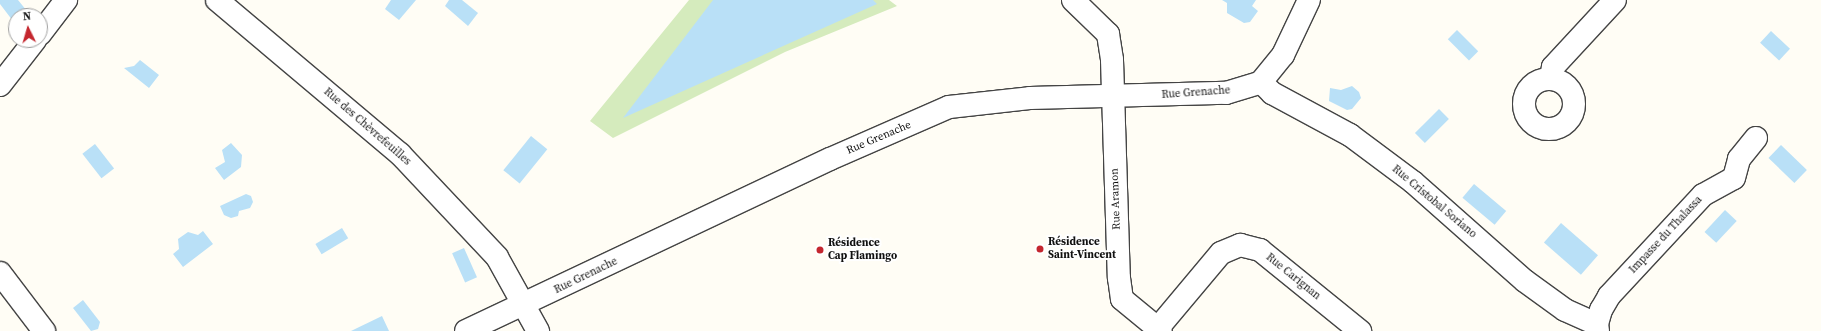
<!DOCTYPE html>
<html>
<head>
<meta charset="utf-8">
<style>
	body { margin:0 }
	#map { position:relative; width:1821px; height:331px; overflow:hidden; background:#fffdf5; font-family:"Source Serif 4",serif }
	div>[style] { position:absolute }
	.green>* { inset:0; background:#d5ebbd }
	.water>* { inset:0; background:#b9e0f7; transform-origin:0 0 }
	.roads { filter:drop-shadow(1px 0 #444) drop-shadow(-1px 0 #444) drop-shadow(0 1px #444) drop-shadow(0 -1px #444) }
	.street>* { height:22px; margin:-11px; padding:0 11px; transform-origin:11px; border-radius:11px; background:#fff }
	.street>.ring { margin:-11px; padding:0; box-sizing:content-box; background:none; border:22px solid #fff; border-radius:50% }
	.dots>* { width:11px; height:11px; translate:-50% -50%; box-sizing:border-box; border:2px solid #fff; border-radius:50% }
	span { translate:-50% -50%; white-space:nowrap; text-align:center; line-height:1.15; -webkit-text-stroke:4px #fff; paint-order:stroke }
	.street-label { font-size:11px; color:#111 }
	.poi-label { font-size:11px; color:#111; font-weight:700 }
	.left { translate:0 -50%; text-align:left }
	.north { position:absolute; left:8px; top:8px; width:40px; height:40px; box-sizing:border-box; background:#fff; border:1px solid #a0a0a0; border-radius:50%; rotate:355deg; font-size:11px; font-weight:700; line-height:16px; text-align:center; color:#111 }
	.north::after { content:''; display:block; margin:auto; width:14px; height:18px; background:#c4262e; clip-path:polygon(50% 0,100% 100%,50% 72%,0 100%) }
</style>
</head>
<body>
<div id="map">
	<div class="green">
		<div style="clip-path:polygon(689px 0,889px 0,897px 6px,785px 52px,613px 138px,590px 121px)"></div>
	</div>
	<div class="water">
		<div style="clip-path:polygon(0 0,18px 0,31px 16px,16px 16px,16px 25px,0 4px)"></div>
		<div style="clip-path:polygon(391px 0,416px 0,399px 20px,385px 9px)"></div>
		<div style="clip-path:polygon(449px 0,462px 0,478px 13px,468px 26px,445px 6px)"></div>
		<div style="clip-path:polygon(713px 0,873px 0,877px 4px,623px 118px)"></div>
		<div style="clip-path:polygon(1222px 0,1256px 0,1252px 6px,1258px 11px,1250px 22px,1244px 23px,1227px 13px,1227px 3px)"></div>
		<div style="left:1457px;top:30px;width:30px;height:13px;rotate:45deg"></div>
		<div style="left:1771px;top:31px;width:26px;height:16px;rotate:43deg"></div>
		<div style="clip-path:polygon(140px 60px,159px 75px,149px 88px,124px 68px,134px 66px)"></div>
		<div style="clip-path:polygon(1352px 86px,1359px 92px,1361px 98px,1352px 109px,1347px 110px,1329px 101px,1330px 88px,1341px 90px)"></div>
		<div style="left:1439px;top:109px;width:14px;height:34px;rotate:45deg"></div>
		<div style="left:531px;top:136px;width:21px;height:44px;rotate:39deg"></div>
		<div style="clip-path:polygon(231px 143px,242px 155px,241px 167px,224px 180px,215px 168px,225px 162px,222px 150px)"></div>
		<div style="left:95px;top:144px;width:31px;height:16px;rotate:52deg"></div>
		<div style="left:1781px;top:145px;width:36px;height:18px;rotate:44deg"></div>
		<div style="left:1474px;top:184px;width:42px;height:18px;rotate:40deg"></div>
		<div style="clip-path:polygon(246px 194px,251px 196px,253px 202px,250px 208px,239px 211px,238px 216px,231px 218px,224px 215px,220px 206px)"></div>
		<div style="left:1725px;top:210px;width:16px;height:30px;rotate:43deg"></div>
		<div style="left:1561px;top:223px;width:49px;height:26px;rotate:41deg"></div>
		<div style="left:342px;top:228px;width:12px;height:31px;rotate:59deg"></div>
		<div style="clip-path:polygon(203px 231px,213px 244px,183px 267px,173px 254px,179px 249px,178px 239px,188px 232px,198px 235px)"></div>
		<div style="left:464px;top:248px;width:32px;height:13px;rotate:66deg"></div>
		<div style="clip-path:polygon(83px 300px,100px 322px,98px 329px,91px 331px,73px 308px)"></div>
		<div style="clip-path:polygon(382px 316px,389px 331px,351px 331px)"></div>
	</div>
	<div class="roads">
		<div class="street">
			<div style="left:217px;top:0;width:239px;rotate:40.1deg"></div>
			<div style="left:400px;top:154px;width:141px;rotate:46.7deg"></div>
			<div style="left:497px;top:257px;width:85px;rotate:61deg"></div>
			<div style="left:1073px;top:0;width:49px;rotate:44.2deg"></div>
			<div style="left:1108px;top:34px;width:26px;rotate:81deg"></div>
			<div style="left:1112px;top:60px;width:218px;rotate:88.2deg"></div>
			<div style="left:1119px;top:278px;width:21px;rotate:82deg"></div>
			<div style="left:1122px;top:299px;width:50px;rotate:39.4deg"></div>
			<div style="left:40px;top:34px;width:43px;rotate:-52.6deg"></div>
			<div class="ring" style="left:1524px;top:79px;width:28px;height:28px"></div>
			<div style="left:1551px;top:79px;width:12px;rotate:-81deg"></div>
			<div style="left:1553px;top:67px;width:91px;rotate:-47.2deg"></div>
			<div style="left:1261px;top:82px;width:16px;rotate:45deg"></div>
			<div style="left:1272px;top:93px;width:89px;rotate:28.3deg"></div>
			<div style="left:1350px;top:135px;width:79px;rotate:36.7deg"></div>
			<div style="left:1413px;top:182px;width:149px;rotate:41.5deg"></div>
			<div style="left:1525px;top:281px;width:49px;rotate:35.9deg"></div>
			<div style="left:1565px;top:310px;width:35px;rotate:24deg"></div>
			<div style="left:1261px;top:82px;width:35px;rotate:-51deg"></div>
			<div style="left:1283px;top:55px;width:61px;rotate:-64.7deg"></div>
			<div style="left:0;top:85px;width:57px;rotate:-52.1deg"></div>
			<div style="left:0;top:273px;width:73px;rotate:52.8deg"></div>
			<div style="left:1158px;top:328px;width:98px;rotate:-50deg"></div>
			<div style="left:1221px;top:253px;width:21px;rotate:-23deg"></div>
			<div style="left:1240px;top:245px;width:21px;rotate:14deg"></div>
			<div style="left:1260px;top:250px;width:129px;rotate:39deg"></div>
			<div style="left:466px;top:331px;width:403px;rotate:-25.3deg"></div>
			<div style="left:830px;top:159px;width:130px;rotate:-23.6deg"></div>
			<div style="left:949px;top:107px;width:81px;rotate:-6.3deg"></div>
			<div style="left:1030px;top:98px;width:196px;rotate:-1.5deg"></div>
			<div style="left:1226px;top:93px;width:37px;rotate:-17deg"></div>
			<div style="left:1598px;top:331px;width:7px;rotate:-98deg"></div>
			<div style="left:1597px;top:324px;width:15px;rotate:-74deg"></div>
			<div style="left:1601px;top:310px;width:16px;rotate:-60deg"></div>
			<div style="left:1609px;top:296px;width:138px;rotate:-47.1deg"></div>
			<div style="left:1703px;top:195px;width:35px;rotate:-29deg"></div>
			<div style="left:1734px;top:178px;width:20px;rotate:-75deg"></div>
			<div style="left:1739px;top:159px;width:27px;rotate:-51deg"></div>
		</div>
	</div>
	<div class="dots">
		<div style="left:1040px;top:249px;background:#c4262e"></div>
		<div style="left:820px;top:250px;background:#c4262e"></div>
	</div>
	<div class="street-label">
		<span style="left:1196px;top:93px;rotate:-4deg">Rue Grenache</span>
		<span style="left:367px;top:127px;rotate:41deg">Rue des Chèvrefeuilles</span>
		<span style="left:879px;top:138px;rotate:-23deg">Rue Grenache</span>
		<span style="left:1116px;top:199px;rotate:-92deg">Rue Aramon</span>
		<span style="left:1434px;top:202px;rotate:40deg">Rue Cristobal Soriano</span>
		<span style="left:1666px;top:235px;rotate:-47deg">Impasse du Thalassa</span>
		<span style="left:586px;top:276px;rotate:-26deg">Rue Grenache</span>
		<span style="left:1293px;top:277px;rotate:39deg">Rue Carignan</span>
	</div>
	<div class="poi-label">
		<span class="left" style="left:1048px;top:249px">Résidence<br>Saint-Vincent</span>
		<span class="left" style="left:828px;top:250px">Résidence<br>Cap Flamingo</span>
	</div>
	<div class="north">N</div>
</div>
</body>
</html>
